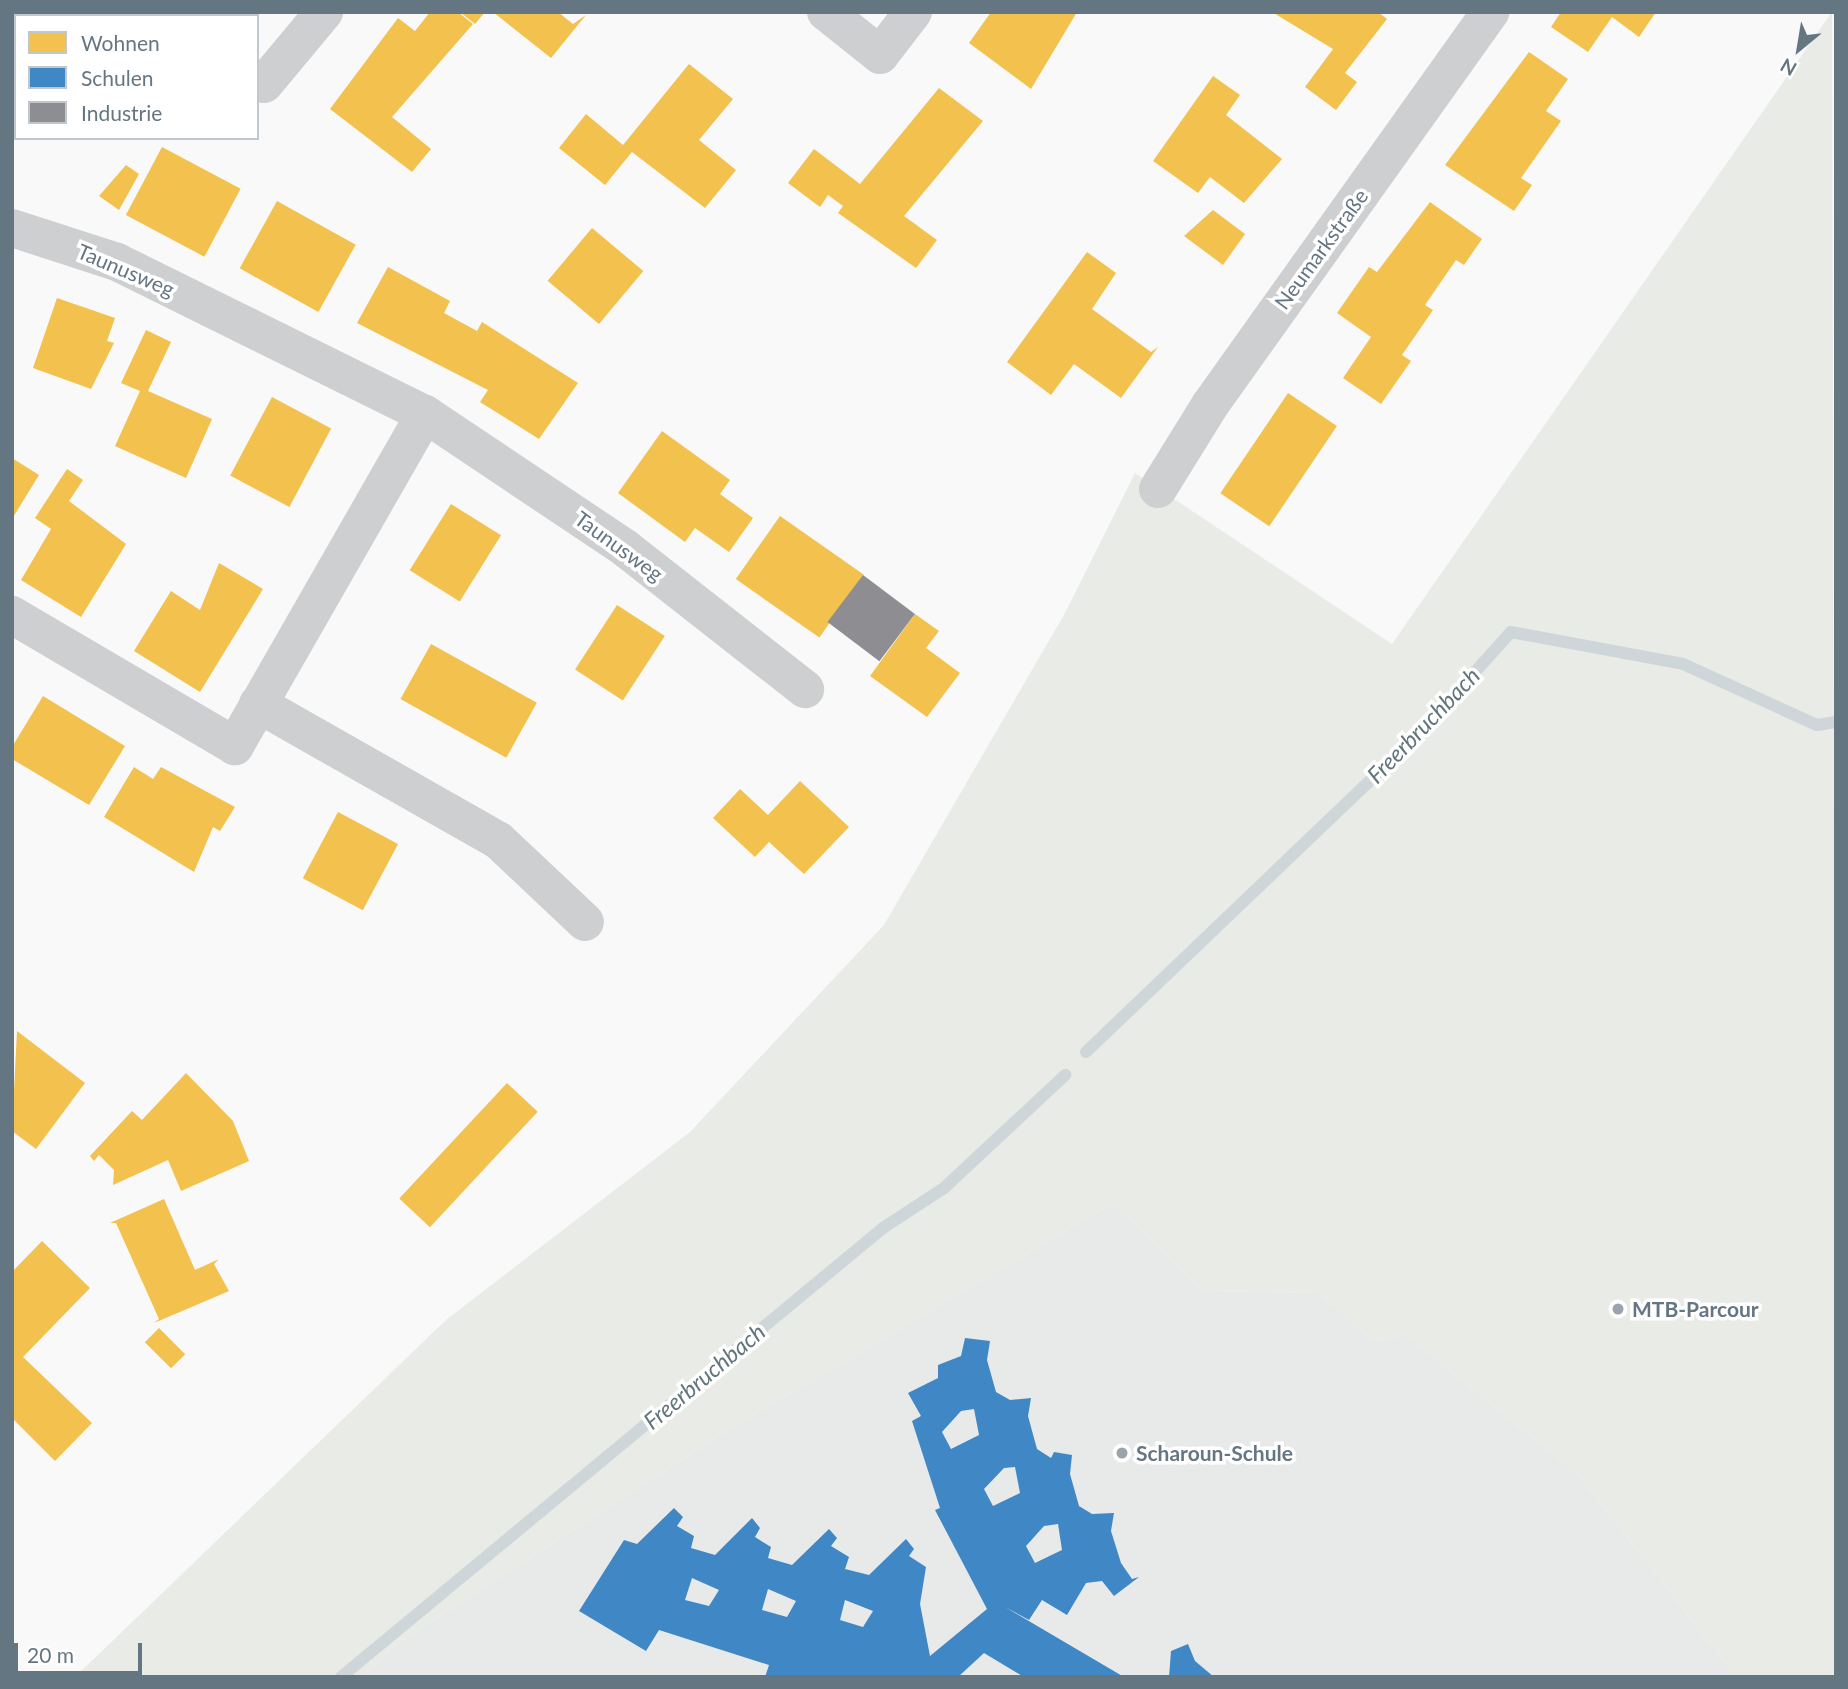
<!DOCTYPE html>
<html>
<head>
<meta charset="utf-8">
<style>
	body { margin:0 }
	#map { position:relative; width:1848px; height:1689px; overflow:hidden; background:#f9f9f9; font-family:Lato,sans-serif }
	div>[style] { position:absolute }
	.built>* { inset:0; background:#e8e9e9 }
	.green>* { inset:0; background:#e8ebe6 }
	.homes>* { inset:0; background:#f2c14e; transform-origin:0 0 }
	.schools>* { inset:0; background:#3f88c5 }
	.industry>* { inset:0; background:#8d8d92; transform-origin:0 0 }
	.stream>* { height:12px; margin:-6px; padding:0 6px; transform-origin:6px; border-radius:6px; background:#ced6d9 }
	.street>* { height:38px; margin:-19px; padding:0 19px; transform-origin:19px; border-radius:19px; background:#cecfd0 }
	.dots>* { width:19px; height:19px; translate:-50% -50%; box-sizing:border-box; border:4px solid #fff; border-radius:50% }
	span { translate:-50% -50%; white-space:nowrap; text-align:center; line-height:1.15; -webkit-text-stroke:7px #fff; paint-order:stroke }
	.street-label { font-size:21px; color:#657683 }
	.poi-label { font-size:21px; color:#657683; font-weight:700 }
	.left { translate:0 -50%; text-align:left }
	.water-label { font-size:23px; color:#60757c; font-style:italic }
	.frame { position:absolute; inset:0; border:14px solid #657683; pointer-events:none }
	.legend { position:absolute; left:14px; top:14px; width:245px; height:126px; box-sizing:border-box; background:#fff; border:2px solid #c1c8cd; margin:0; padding:9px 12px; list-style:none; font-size:21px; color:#657683 }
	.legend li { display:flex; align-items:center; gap:14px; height:35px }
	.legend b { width:35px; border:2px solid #c1c8cd }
	.north { position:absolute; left:1764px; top:14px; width:70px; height:70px; -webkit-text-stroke:5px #fff; paint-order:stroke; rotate:210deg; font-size:19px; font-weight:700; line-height:28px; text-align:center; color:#657683 }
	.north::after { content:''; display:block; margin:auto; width:24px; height:32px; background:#657683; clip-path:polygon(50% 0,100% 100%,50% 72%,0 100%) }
	.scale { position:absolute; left:14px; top:1643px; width:128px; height:32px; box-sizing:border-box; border:4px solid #657683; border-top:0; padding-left:9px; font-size:21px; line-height:24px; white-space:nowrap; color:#657683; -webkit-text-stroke:5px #fff; paint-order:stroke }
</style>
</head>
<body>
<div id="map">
	<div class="built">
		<div style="clip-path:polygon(1113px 1203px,1203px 1291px,1319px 1293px,1374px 1342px,1405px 1334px,1579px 1476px,1736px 1677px,362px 1677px,400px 1642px,728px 1430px)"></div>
	</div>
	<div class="green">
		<div style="clip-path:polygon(1832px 12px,1836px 1677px,1736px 1677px,1579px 1476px,1405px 1334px,1374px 1342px,1319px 1293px,1203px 1291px,1113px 1203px,728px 1430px,400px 1642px,362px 1677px,75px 1677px,446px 1320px,690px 1132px,884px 925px,1065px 613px,1135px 473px,1392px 644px)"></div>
	</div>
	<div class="homes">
		<div style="clip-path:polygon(430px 12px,458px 12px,473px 24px,392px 117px,431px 149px,412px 172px,330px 109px,398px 18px,415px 31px)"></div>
		<div style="clip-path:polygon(460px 12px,485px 12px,475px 24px)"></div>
		<div style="clip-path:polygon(493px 12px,558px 12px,573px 24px,586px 15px,551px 58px)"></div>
		<div style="clip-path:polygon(991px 12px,1077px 12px,1031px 89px,969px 43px)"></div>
		<div style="clip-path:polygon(1272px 12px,1378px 12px,1387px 19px,1345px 73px,1357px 82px,1336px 110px,1305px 87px,1333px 49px)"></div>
		<div style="clip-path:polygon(1561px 12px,1656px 12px,1639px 37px,1612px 17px,1588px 52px,1551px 27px)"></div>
		<div style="left:12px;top:25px;width:5px;height:79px;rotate:37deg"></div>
		<div style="clip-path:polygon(1529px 52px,1568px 79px,1546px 111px,1561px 121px,1521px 178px,1532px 185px,1514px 211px,1445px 165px)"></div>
		<div style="clip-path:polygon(689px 64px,733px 99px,699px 140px,736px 170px,705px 208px,632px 152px,605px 185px,559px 148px,586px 114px,623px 145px)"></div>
		<div style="clip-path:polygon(1213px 76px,1240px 95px,1226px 115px,1282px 159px,1244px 203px,1210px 177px,1198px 193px,1153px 161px)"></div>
		<div style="clip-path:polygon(939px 88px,983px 121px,904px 216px,937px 240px,916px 268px,838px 213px,843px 206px,828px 195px,820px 207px,788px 183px,814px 149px,860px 184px)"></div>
		<div style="left:162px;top:147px;width:89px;height:77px;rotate:28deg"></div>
		<div style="clip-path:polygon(126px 165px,139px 174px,119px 210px,99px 196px)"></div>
		<div style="left:277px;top:201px;width:90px;height:77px;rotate:29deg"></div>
		<div style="clip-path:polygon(1430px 202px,1482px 239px,1464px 265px,1456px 260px,1425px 305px,1433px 310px,1402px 355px,1411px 361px,1381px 404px,1343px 378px,1371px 337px,1337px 313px,1369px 267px,1377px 272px)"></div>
		<div style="clip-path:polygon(1213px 210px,1245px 234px,1223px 265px,1184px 236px)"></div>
		<div style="left:592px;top:228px;width:67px;height:69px;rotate:40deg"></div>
		<div style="clip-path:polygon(1087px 252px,1116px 273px,1092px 309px,1151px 352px,1158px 347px,1121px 398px,1074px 364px,1051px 395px,1007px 362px)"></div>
		<div style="clip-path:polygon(388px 267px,450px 301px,444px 313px,477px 331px,482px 322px,578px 383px,539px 439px,480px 402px,488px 390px,357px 323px)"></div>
		<div style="clip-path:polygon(57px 298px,115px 318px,107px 341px,114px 343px,91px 389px,33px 368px)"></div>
		<div style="clip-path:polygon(146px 330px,171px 342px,148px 391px,212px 419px,186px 478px,115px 446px,140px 391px,121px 383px)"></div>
		<div style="left:1288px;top:393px;width:59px;height:121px;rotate:34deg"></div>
		<div style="left:272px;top:397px;width:67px;height:89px;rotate:28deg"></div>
		<div style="clip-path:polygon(662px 431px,730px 480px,720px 494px,753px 518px,729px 552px,695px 528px,685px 542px,618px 493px)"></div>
		<div style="clip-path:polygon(12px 458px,39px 475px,12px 519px)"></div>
		<div style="clip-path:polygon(67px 469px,83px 480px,69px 501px,126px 544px,81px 617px,21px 580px,51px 529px,35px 518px)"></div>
		<div style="left:451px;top:504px;width:59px;height:78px;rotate:32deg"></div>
		<div style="left:780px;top:516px;width:102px;height:77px;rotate:35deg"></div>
		<div style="clip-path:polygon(219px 563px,263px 589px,200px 692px,134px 651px,171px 591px,200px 610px)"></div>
		<div style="left:617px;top:605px;width:57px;height:77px;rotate:33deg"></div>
		<div style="clip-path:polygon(915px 614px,939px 631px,926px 648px,960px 673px,927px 717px,870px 676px)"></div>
		<div style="left:431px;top:644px;width:121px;height:63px;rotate:29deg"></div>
		<div style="clip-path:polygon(43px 696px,125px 746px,89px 805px,12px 759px,12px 747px)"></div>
		<div style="clip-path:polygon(134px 767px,153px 779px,161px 767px,235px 807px,220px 831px,213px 827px,194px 872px,104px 817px)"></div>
		<div style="clip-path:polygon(800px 781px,849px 827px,804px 874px,769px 842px,755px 857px,713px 818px,740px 789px,768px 815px)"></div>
		<div style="left:338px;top:812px;width:68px;height:75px;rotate:28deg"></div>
		<div style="clip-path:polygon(17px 1031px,85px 1083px,36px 1149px,12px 1131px)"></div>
		<div style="clip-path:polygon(186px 1073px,233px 1121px,249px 1161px,181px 1191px,168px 1160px,113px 1185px,114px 1170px,99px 1155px,94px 1161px,90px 1156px,132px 1111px,142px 1120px)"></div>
		<div style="left:507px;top:1083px;width:42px;height:158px;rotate:43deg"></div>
		<div style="clip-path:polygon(164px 1199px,195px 1270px,219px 1259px,214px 1264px,229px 1291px,154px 1323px,159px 1319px,116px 1223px,110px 1223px)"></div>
		<div style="clip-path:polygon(42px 1241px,90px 1288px,23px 1357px,92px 1423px,55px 1461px,12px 1418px,12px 1272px)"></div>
		<div style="left:159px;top:1328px;width:37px;height:20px;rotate:45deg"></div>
	</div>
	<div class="schools">
		<div style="clip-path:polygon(evenodd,965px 1338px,990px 1341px,987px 1360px,996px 1392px,1010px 1400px,1031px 1398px,1028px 1416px,1037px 1449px,1051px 1458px,1054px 1452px,1072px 1455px,1070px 1474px,1079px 1506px,1092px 1514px,1114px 1513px,1111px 1531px,1121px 1563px,1132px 1579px,1139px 1577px,1114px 1596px,1102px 1581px,1086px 1583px,1067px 1615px,1042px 1600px,1029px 1620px,1005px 1607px,1124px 1677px,1024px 1677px,984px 1653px,958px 1677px,765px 1677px,769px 1665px,659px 1630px,646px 1651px,579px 1611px,624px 1540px,637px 1544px,674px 1508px,683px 1517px,677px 1526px,694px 1536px,691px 1548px,715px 1555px,752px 1518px,760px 1528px,755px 1537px,771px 1547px,768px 1558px,792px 1565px,829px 1529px,837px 1538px,831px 1546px,849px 1557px,845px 1569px,869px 1575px,906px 1539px,914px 1549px,909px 1556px,926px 1567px,920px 1604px,930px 1656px,987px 1609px,935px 1510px,940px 1508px,912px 1421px,921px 1416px,908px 1393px,938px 1378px,938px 1365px,961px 1356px,965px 1338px,974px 1409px,979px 1435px,951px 1449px,942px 1432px,961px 1411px,974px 1409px,965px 1338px,1015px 1467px,1020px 1493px,993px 1506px,984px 1489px,1004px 1468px,1015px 1467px,965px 1338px,1058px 1524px,1062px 1550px,1035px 1563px,1026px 1546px,1044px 1526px,1058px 1524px,965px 1338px,692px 1578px,719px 1590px,709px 1606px,685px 1600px,692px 1578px,965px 1338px,768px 1589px,796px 1601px,787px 1617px,762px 1610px,768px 1589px,965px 1338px,845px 1600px,873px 1611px,863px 1627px,840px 1620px,845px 1600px)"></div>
		<div style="clip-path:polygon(1188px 1644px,1195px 1661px,1214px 1677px,1169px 1677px,1171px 1651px)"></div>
	</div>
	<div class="industry">
		<div style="left:863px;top:575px;width:65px;height:59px;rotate:37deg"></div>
	</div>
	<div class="stream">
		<div style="left:1086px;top:1052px;width:460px;rotate:-43.7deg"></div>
		<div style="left:1419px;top:734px;width:137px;rotate:-48deg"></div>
		<div style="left:1511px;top:632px;width:175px;rotate:10.5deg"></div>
		<div style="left:1683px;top:664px;width:147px;rotate:24.5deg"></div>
		<div style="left:1817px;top:725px;width:19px;rotate:-9deg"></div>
		<div style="left:341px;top:1677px;width:704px;rotate:-39.64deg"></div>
		<div style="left:883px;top:1228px;width:73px;rotate:-33.3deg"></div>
		<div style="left:944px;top:1188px;width:166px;rotate:-43deg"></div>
	</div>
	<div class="street">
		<div style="left:826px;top:12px;width:69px;rotate:38.5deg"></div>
		<div style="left:880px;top:55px;width:54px;rotate:-52.5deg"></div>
		<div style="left:264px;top:84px;width:94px;rotate:-50.2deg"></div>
		<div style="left:12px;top:228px;width:110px;rotate:17.9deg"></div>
		<div style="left:117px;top:262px;width:343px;rotate:26.3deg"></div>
		<div style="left:425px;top:414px;width:383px;rotate:119.8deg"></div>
		<div style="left:235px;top:746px;width:259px;rotate:-149.6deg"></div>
		<div style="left:425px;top:414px;width:241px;rotate:33.8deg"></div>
		<div style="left:625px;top:548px;width:229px;rotate:38.1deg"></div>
		<div style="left:1158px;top:489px;width:99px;rotate:-58.2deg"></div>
		<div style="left:1210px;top:405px;width:483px;rotate:-54.5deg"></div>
		<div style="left:258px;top:704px;width:277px;rotate:29.6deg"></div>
		<div style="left:499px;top:841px;width:118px;rotate:43.3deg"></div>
	</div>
	<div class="dots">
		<div style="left:1618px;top:1309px;background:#99a4ac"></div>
		<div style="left:1122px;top:1453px;background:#99a4ac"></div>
	</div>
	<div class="street-label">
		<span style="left:1321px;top:249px;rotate:-54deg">Neumarkstraße</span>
		<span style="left:126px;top:270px;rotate:23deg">Taunusweg</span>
		<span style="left:619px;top:546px;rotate:36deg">Taunusweg</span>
	</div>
	<div class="poi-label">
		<span class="left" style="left:1632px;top:1309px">MTB-Parcour</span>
		<span class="left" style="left:1136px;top:1453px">Scharoun-Schule</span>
	</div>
	<div class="water-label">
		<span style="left:1423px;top:725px;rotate:-46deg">Freerbruchbach</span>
		<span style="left:704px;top:1376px;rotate:-40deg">Freerbruchbach</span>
	</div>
	<div class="frame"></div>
	<ul class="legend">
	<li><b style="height:19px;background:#f2c14e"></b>Wohnen</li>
	<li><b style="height:19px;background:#3f88c5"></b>Schulen</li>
	<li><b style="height:19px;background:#8d8d92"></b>Industrie</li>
	</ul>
	<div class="north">N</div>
	<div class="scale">20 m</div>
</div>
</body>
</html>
